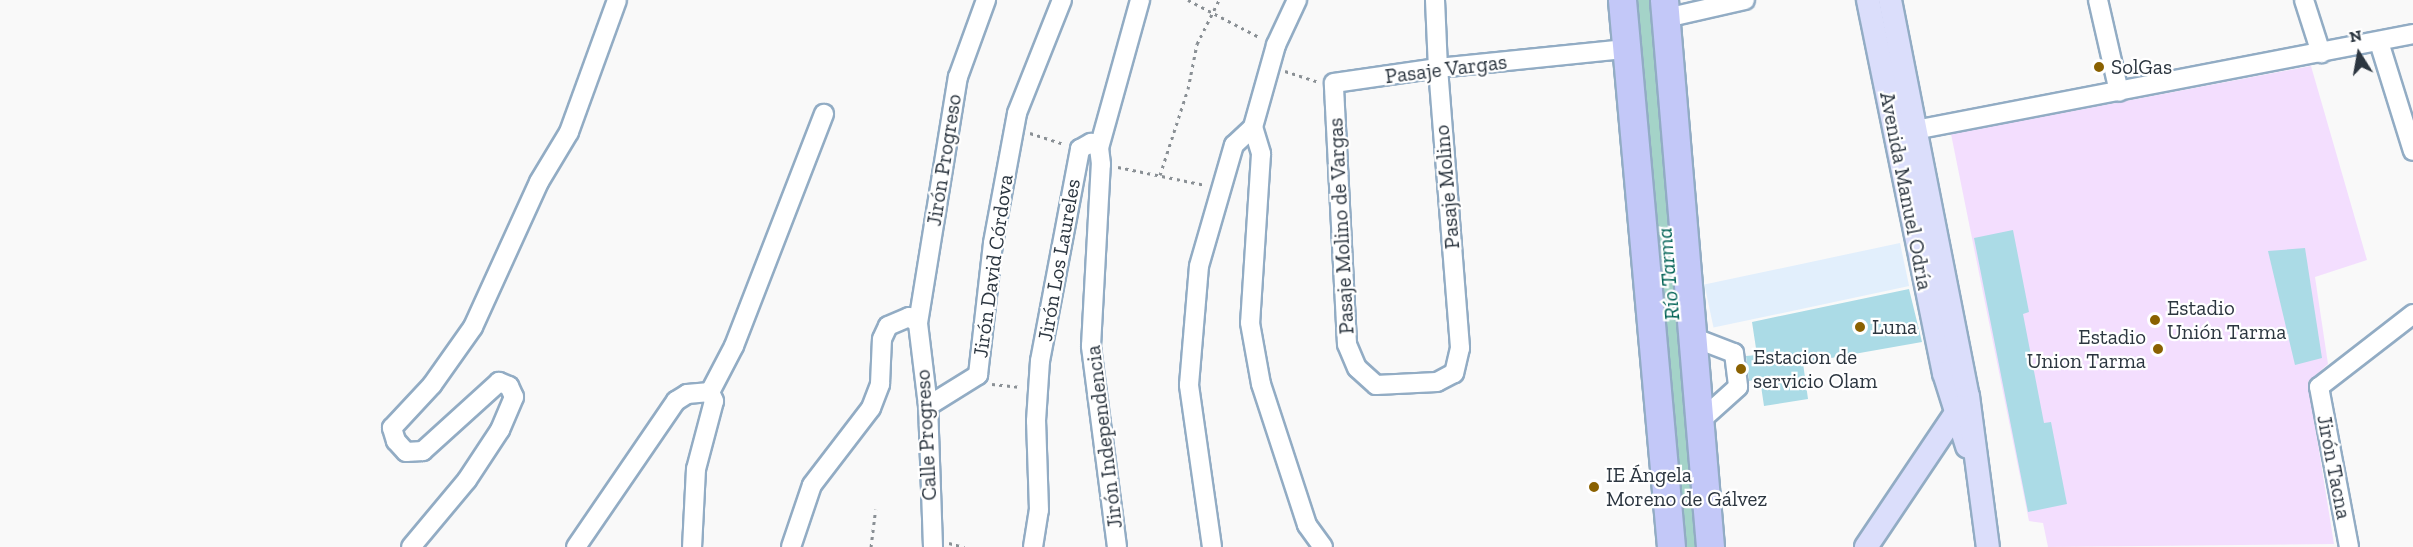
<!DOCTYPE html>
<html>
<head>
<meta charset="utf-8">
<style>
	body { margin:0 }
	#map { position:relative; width:2413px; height:547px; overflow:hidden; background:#f9f9f9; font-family:"Zilla Slab",serif }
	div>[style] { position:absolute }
	.built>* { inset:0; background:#e2effc; transform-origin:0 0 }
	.green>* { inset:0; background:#f3defe }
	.river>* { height:30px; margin:-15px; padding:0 15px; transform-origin:15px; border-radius:15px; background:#a4d3c8 }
	.building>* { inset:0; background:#abdbe6 }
	.path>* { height:3px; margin-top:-1.5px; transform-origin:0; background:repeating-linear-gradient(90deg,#8a9095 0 3px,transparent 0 7.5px) }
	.roads { filter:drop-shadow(2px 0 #92acc4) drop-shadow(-2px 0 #92acc4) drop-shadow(0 2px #92acc4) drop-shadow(0 -2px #92acc4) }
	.minor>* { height:18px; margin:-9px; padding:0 9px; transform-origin:9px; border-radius:9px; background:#fff }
	.major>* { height:22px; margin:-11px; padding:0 11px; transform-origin:11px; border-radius:11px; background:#dbdefb }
	.highway>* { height:27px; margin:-13.5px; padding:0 13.5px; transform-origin:13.5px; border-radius:13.5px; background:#c3c8f8 }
	.dots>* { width:16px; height:16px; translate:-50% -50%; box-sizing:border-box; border:3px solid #fff; border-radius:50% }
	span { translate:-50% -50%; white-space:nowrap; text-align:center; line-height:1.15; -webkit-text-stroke:4.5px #fff; paint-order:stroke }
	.poi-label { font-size:21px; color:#2c3640 }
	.left { translate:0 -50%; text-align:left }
	.right { translate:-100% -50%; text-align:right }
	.street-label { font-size:21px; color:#2c3640 }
	.water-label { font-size:22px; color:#006255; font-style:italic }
	.north { position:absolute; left:2329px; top:24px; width:60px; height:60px; -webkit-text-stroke:4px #fff; paint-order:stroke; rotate:349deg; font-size:16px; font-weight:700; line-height:24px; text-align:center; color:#2c3640 }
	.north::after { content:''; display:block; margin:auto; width:21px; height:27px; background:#2c3640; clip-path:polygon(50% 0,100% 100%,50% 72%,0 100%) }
</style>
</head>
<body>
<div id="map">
	<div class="built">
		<div style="left:1900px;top:243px;width:44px;height:200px;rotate:78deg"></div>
	</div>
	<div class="green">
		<div style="clip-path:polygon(2311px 66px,2367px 260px,2315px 277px,2328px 364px,2308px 382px,2334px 544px,2048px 547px,2043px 523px,2029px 521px,1951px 134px)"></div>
	</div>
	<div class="river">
		<div style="left:1644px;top:0;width:549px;rotate:84.88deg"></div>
	</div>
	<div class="building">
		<div style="clip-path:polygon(2013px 230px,2029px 312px,2023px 314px,2044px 423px,2051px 422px,2067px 504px,2028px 512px,1974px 238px)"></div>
		<div style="clip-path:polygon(2305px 248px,2322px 358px,2295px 365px,2268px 251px)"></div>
		<div style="clip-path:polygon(1909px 289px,1922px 342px,1803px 363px,1808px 399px,1764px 406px,1760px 379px,1749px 381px,1746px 356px,1757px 355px,1752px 322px)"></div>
	</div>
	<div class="path">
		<div style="left:1188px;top:0;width:82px;rotate:27.5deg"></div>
		<div style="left:1285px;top:71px;width:35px;rotate:18deg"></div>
		<div style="left:1030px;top:133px;width:36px;rotate:18deg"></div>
		<div style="left:1118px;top:167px;width:89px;rotate:11.7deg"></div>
		<div style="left:1160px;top:175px;width:90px;rotate:-72deg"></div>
		<div style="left:1188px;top:89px;width:46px;rotate:-78.7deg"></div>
		<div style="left:1197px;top:44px;width:49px;rotate:-63.4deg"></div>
		<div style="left:992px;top:384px;width:29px;rotate:6deg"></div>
		<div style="left:949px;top:543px;width:16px;rotate:15deg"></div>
		<div style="left:871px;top:547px;width:38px;rotate:-83deg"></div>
	</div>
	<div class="roads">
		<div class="minor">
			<div style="left:1435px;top:0;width:68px;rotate:87.5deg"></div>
			<div style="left:1438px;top:68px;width:281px;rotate:85.5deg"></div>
			<div style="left:1460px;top:348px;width:26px;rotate:103deg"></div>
			<div style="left:1454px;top:373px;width:19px;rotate:152deg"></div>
			<div style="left:1437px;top:382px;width:61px;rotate:177.2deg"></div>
			<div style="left:1376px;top:385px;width:25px;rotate:-138deg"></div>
			<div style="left:1357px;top:368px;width:26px;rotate:-113deg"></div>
			<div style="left:1347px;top:344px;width:261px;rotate:-92.9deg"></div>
			<div style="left:1334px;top:83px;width:105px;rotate:-8.2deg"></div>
			<div style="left:1438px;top:68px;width:189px;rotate:-5.8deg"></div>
			<div style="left:2098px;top:0;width:94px;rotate:77.1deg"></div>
			<div style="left:2304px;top:0;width:56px;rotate:72.2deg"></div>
			<div style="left:1666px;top:18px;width:81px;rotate:-12.8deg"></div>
			<div style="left:2379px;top:42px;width:114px;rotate:72.7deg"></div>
			<div style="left:1253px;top:127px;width:28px;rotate:73deg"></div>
			<div style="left:1261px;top:154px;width:169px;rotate:93.7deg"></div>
			<div style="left:1250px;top:323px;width:62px;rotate:79.8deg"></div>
			<div style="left:1261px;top:384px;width:148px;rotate:71.9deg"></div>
			<div style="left:1307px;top:525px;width:27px;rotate:54deg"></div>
			<div style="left:1915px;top:130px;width:507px;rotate:-10.91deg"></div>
			<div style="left:1692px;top:337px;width:45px;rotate:20.9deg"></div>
			<div style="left:1734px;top:353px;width:34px;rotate:83deg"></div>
			<div style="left:1738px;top:387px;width:52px;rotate:138.1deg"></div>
			<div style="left:710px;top:392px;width:52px;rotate:-62.4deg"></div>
			<div style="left:734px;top:346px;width:249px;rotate:-68.8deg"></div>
			<div style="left:928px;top:406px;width:59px;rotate:-31.8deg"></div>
			<div style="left:978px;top:375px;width:133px;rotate:-83.5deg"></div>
			<div style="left:993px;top:243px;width:132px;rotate:-79.5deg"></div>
			<div style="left:1017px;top:113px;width:122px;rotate:-68.3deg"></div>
			<div style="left:411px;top:547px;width:87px;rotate:-50.1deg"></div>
			<div style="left:467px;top:480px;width:60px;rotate:-56.6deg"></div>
			<div style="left:500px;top:430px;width:36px;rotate:-67deg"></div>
			<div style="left:514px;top:397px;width:12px;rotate:-114deg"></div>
			<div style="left:509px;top:386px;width:11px;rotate:-158deg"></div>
			<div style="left:499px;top:382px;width:103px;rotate:137.8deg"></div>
			<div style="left:423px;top:451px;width:17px;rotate:177deg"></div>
			<div style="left:406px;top:452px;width:15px;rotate:-132deg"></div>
			<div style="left:396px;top:441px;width:14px;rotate:-107deg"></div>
			<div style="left:392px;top:428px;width:59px;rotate:-47.1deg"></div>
			<div style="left:432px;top:385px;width:71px;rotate:-54.7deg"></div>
			<div style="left:473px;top:327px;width:159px;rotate:-65.5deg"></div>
			<div style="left:539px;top:182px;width:58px;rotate:-59deg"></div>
			<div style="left:569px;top:132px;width:140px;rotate:-70deg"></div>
			<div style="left:576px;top:547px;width:177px;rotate:-55.6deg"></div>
			<div style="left:676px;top:401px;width:13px;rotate:-32deg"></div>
			<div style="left:687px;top:394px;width:23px;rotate:-5deg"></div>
			<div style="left:710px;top:392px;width:10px;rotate:66deg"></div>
			<div style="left:714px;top:401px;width:70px;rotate:104.8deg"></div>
			<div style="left:696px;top:469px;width:78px;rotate:92.9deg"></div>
			<div style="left:791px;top:547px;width:65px;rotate:-71.3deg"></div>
			<div style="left:812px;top:485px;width:97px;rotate:-52.5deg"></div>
			<div style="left:871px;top:408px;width:26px;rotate:-69deg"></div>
			<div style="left:880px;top:384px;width:45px;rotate:-87.5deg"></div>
			<div style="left:882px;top:339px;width:14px;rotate:-65deg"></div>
			<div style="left:888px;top:326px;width:23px;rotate:-23deg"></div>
			<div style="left:909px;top:317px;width:11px;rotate:34deg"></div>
			<div style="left:933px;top:547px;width:141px;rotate:-92deg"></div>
			<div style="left:928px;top:406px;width:84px;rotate:-96.9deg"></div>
			<div style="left:918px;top:323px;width:249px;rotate:-80.8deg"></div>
			<div style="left:958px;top:77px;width:82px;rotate:-70deg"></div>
			<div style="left:1033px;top:547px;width:37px;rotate:-81deg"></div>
			<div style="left:1039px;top:510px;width:89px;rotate:-91.9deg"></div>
			<div style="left:1036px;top:421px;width:60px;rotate:-86.2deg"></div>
			<div style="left:1040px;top:361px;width:216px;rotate:-79.3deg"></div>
			<div style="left:1080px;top:149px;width:13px;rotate:-29deg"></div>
			<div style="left:1091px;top:143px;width:9px;rotate:32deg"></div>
			<div style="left:1117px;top:547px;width:203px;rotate:-97.4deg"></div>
			<div style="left:1091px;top:346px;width:182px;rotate:-86.9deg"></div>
			<div style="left:1101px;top:164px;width:16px;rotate:-97deg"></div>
			<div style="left:1099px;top:148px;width:154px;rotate:-74.5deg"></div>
			<div style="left:1212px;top:547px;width:164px;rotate:-98.1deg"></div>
			<div style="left:1189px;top:385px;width:119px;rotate:-85.2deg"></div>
			<div style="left:1199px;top:266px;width:126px;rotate:-73.9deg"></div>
			<div style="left:1234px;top:145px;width:26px;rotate:-43deg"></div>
			<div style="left:1253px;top:127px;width:85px;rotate:-74.3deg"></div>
			<div style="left:1276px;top:45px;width:50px;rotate:-65deg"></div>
			<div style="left:2349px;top:547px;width:163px;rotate:-100.6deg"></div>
			<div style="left:2319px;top:387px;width:119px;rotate:-37.8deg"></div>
		</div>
		<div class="major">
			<div style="left:1868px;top:0;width:381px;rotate:78.5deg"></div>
			<div style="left:1944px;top:373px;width:77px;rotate:72.5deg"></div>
			<div style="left:1890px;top:0;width:404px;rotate:78.9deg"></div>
			<div style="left:1968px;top:396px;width:152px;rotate:82.5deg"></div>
			<div style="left:1866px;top:547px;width:169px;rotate:-56.1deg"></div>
		</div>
		<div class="highway">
			<div style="left:1622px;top:0;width:549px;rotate:84.88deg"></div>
			<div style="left:1664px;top:0;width:549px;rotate:85.19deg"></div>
		</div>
	</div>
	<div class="dots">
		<div style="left:2099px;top:67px;background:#8a6101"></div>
		<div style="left:2155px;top:320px;background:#8a6101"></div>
		<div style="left:1860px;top:327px;background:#8a6101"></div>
		<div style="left:2158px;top:349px;background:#8a6101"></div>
		<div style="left:1741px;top:369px;background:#8a6101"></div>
		<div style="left:1594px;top:487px;background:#8a6101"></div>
	</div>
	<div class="poi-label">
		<span class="left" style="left:2111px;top:67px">SolGas</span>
		<span class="left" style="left:2167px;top:320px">Estadio<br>Unión Tarma</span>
		<span class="left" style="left:1872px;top:327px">Luna</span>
		<span class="right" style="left:2146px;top:349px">Estadio<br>Union Tarma</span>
		<span class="left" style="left:1753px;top:369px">Estacion de<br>servicio Olam</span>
		<span class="left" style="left:1606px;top:487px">IE Ángela<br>Moreno de Gálvez</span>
	</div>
	<div class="street-label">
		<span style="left:1446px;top:69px;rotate:-7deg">Pasaje Vargas</span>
		<span style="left:944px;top:160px;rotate:-81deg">Jirón Progreso</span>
		<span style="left:1447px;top:187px;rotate:-95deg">Pasaje Molino</span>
		<span style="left:1906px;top:191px;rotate:79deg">Avenida Manuel Odría</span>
		<span style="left:1341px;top:226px;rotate:-93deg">Pasaje Molino de Vargas</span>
		<span style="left:1059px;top:260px;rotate:-80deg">Jirón Los Laureles</span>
		<span style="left:993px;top:266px;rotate:-82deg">Jirón David Córdova</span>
		<span style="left:926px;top:435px;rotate:-93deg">Calle Progreso</span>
		<span style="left:1104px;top:437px;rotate:-97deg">Jirón Independencia</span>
		<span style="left:2334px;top:467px;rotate:79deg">Jirón Tacna</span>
	</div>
	<div class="water-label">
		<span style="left:1668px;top:274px;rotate:-95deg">Río Tarma</span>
	</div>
	<div class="north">N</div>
</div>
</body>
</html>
